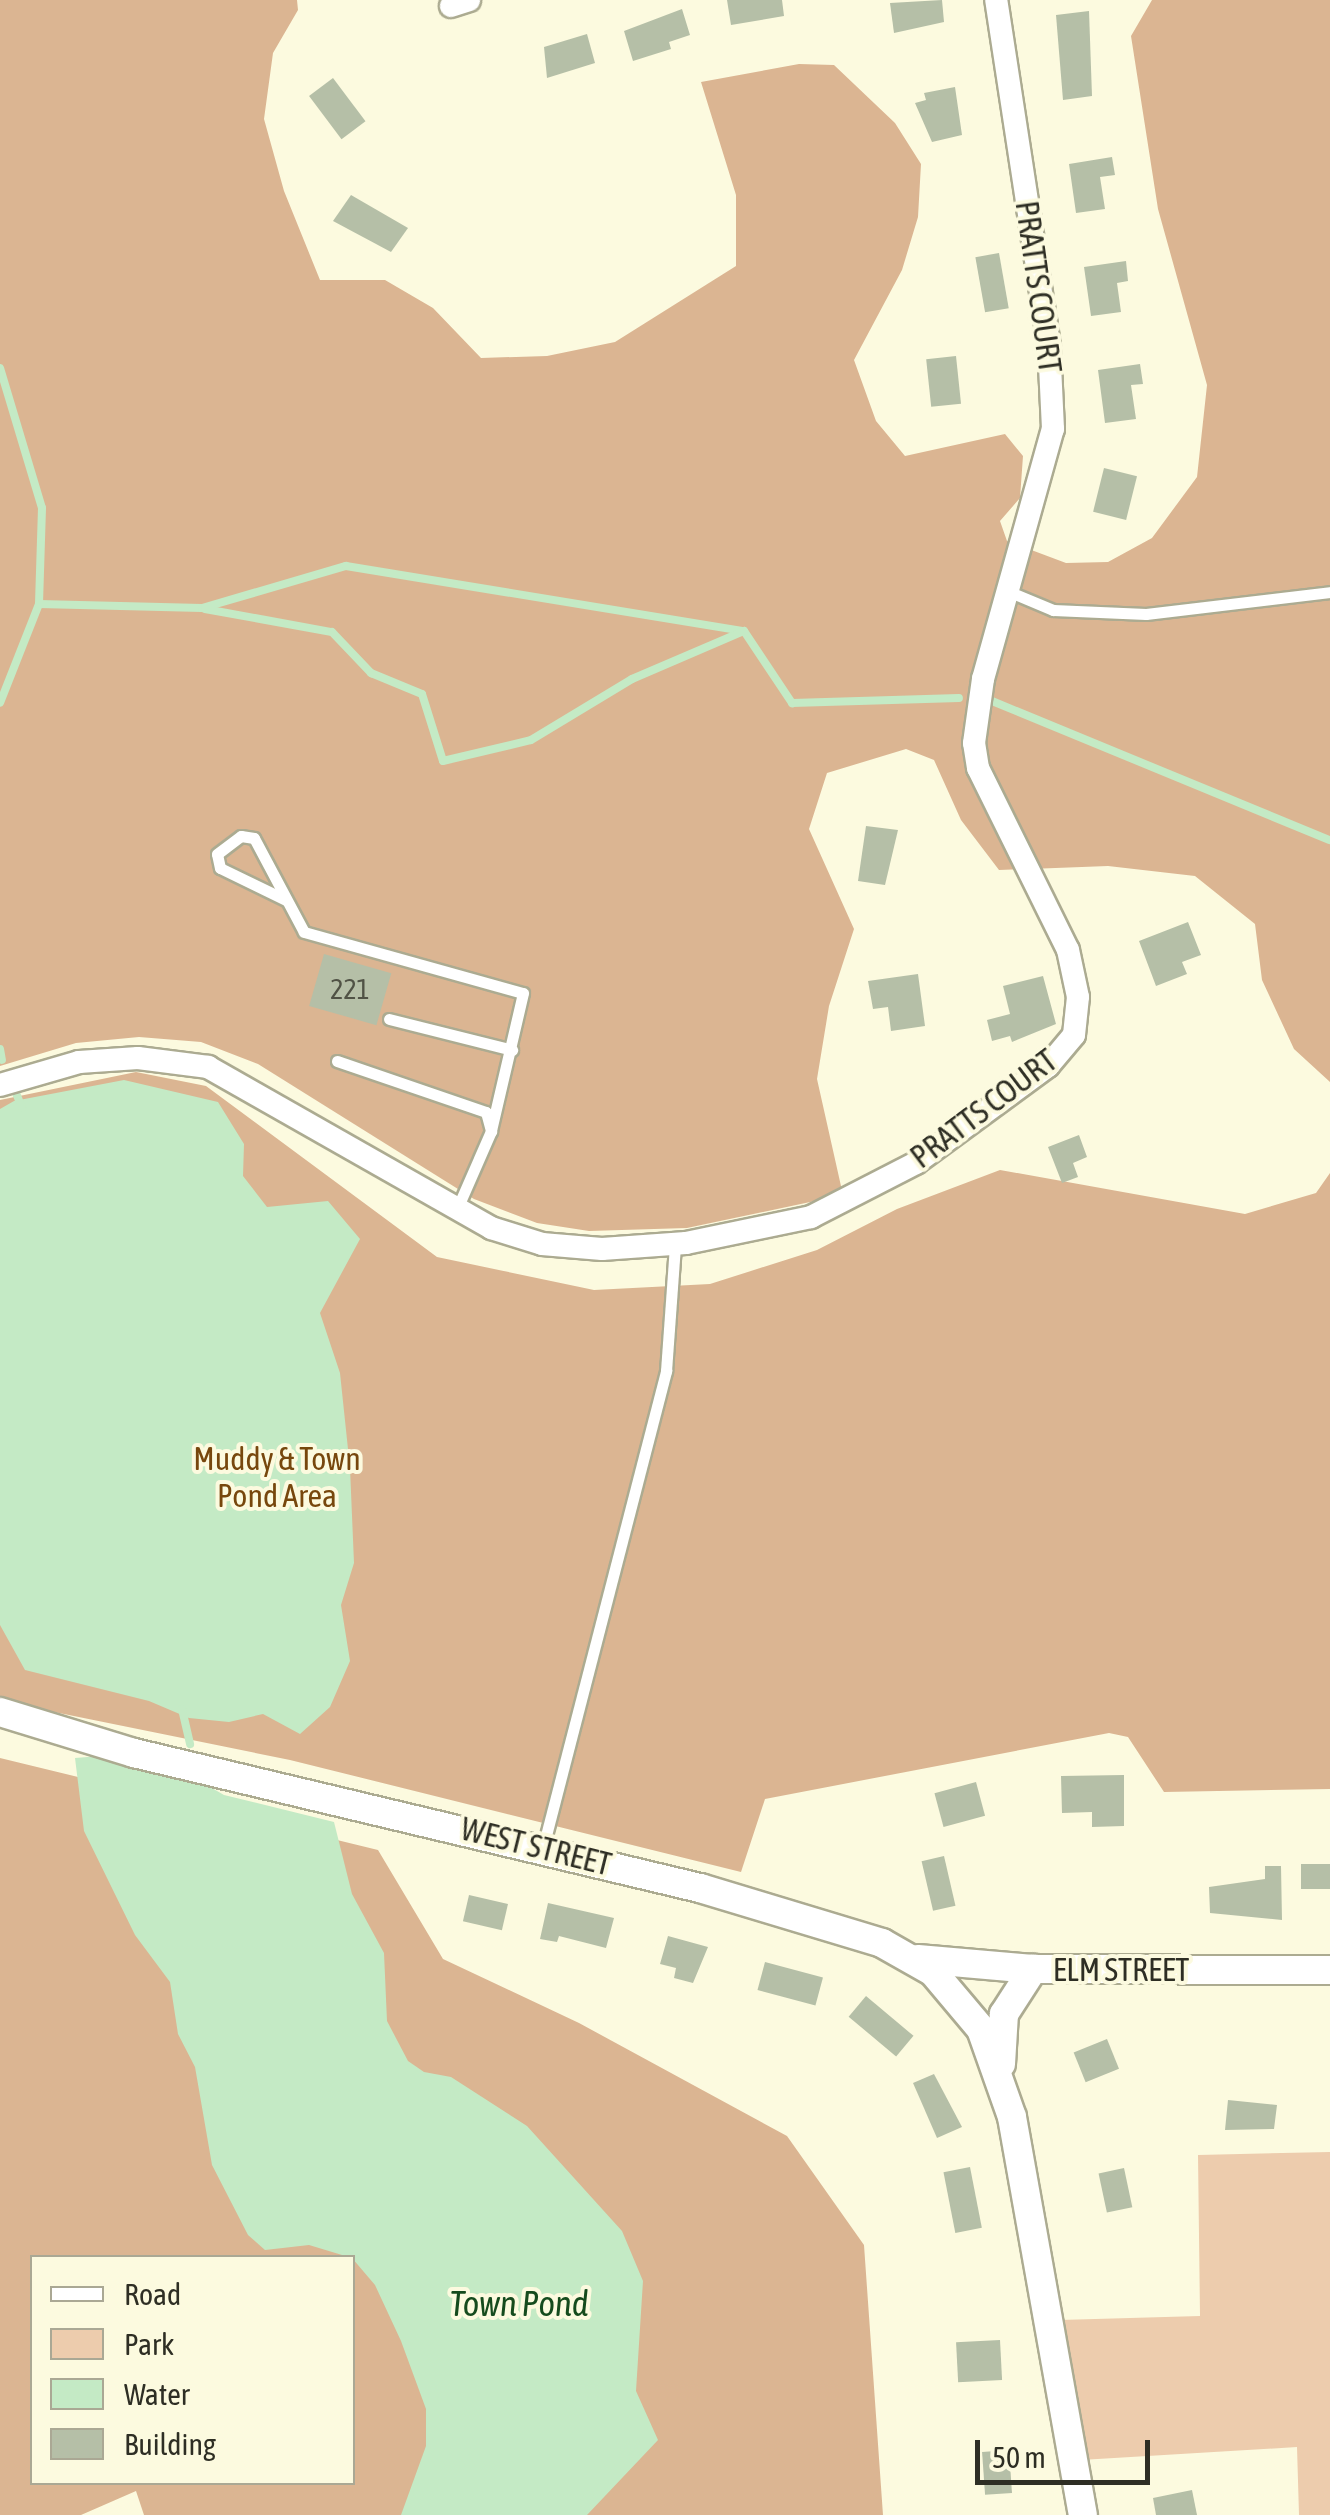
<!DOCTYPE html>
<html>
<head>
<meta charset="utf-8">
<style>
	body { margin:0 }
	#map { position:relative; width:1330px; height:2515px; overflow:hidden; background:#fcfadf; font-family:"Asap Condensed",sans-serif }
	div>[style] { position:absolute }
	.green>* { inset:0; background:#edccad }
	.forest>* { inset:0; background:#dbb592 }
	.water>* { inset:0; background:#c4eac5 }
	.stream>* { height:8px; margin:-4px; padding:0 4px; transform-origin:4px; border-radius:4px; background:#c4eac5 }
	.building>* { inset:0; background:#b5bfa7; transform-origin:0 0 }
	.roads { filter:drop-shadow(2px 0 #acab91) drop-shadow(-2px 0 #acab91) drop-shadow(0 2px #acab91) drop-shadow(0 -2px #acab91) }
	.service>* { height:11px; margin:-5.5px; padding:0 5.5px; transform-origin:5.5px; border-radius:5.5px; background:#fff }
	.minor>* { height:22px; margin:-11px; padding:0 11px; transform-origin:11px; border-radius:11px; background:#fff }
	.tertiary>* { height:28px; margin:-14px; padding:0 14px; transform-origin:14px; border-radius:14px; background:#fff }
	span { translate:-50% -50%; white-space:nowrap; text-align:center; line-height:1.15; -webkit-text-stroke:8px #fcfadf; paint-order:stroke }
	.number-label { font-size:28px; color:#505245 }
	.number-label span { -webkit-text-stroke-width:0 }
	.street-label { font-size:32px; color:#2e2e24 }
	.park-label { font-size:32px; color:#77470d }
	.water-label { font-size:35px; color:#154b1d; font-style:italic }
	.legend { position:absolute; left:30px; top:2255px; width:325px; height:230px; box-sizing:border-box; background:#fcfadf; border:2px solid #aaa894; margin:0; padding:12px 18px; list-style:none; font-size:30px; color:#2e2e24 }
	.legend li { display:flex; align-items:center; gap:20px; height:50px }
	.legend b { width:50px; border:2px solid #aaa894 }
	.scale { position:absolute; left:975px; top:2440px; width:175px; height:45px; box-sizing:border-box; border:5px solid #2e2e24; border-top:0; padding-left:12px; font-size:30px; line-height:35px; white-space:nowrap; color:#2e2e24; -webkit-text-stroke:8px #fcfadf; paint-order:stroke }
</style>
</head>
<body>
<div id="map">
	<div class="green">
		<div style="clip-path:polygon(1330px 2152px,1330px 2515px,1299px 2515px,1297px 2447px,1081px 2460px,1060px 2320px,1200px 2316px,1198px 2155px)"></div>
	</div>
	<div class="forest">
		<div style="clip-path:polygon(0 0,297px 0,298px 10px,273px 53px,264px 119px,284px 191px,320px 280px,385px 280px,433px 308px,481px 358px,547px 356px,615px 342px,736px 266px,736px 195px,701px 82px,799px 64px,834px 65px,895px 123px,921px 164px,918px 217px,902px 270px,854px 360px,876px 421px,905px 456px,1005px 434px,1023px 456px,1020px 498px,1000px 521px,1007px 541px,1066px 563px,1108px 562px,1152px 538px,1197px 477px,1207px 385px,1158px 209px,1131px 36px,1152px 0,1330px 0,1330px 1082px,1294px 1049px,1262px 980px,1255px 924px,1195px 876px,1108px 866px,999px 870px,961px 820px,934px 760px,906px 749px,827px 773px,809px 829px,854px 929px,829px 1006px,817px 1079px,843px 1195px,687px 1228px,589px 1231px,537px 1223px,474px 1199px,258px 1064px,201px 1042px,139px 1037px,76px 1043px,0 1066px)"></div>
		<div style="clip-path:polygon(136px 1072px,206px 1086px,437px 1257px,594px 1290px,710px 1284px,817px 1250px,897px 1209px,1000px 1170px,1245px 1214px,1316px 1193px,1330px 1173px,1330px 1789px,1164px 1792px,1128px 1737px,1109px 1733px,765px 1799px,741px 1872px,290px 1760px,0 1701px,0 1100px)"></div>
		<div style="clip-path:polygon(evenodd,0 1758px,378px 1850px,443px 1959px,579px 2023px,787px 2136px,864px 2245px,883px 2515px,144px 2515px,136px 2491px,81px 2515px,0 2515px,0 1758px,32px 2258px,352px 2258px,352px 2482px,32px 2482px,32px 2258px)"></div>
	</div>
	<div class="water">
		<div style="clip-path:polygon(124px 1080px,218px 1102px,244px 1144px,243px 1176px,267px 1207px,328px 1201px,360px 1239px,320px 1313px,340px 1373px,350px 1468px,354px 1563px,341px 1605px,350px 1661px,330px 1707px,300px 1734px,263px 1714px,229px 1722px,189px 1718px,149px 1701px,25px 1670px,0 1625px,0 1109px,14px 1101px)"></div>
		<div style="clip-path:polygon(100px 1756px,184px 1772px,224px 1795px,334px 1822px,352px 1894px,384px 1953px,387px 2021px,408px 2061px,424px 2072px,451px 2077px,527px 2126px,622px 2231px,643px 2281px,636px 2391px,658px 2440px,587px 2515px,401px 2515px,426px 2446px,426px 2409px,401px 2341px,375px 2285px,352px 2258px,309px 2245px,265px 2250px,248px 2235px,212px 2165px,195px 2067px,178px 2034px,170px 1982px,135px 1935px,84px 1831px,75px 1758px)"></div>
	</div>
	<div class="stream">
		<div style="left:0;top:368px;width:146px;rotate:73.3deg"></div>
		<div style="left:42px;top:508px;width:96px;rotate:91.8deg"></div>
		<div style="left:39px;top:604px;width:106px;rotate:111.5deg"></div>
		<div style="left:39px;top:604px;width:163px;rotate:1.4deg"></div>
		<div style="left:202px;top:608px;width:150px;rotate:-16.3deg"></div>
		<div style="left:346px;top:566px;width:403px;rotate:9.3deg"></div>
		<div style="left:744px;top:631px;width:87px;rotate:56.3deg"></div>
		<div style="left:792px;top:703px;width:167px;rotate:-1.7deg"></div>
		<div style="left:205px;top:609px;width:129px;rotate:10.3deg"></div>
		<div style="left:332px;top:632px;width:57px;rotate:46.4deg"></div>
		<div style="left:371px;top:673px;width:55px;rotate:22.4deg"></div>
		<div style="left:422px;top:694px;width:70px;rotate:72.6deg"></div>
		<div style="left:443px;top:761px;width:90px;rotate:-13.4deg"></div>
		<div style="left:531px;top:740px;width:118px;rotate:-31.1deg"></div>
		<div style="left:632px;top:679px;width:122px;rotate:-23.2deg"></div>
		<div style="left:992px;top:701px;width:365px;rotate:22.4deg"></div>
		<div style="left:0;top:1049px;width:11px;rotate:80deg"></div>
		<div style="left:16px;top:1093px;width:16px;rotate:68deg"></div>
		<div style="left:182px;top:1709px;width:36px;rotate:77deg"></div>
	</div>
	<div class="building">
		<div style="clip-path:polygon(727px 0,782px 0,784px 16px,731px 25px)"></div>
		<div style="clip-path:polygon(942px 0,944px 22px,894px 33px,890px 3px)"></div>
		<div style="clip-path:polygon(682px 9px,690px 35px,669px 42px,671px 49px,633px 61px,624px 31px)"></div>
		<div style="clip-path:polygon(1089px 11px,1092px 96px,1063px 100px,1056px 15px)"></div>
		<div style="clip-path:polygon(587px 34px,595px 63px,547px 78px,544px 47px)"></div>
		<div style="left:333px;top:78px;width:54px;height:30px;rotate:53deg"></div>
		<div style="clip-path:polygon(955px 87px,962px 135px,932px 142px,915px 103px,926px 100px,924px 93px)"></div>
		<div style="clip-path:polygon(1112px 157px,1115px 175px,1100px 177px,1105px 209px,1076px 213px,1069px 164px)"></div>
		<div style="clip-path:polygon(351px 195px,408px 228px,391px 252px,333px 221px)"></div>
		<div style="left:999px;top:253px;width:56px;height:24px;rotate:80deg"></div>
		<div style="clip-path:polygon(1126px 261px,1128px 281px,1117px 283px,1121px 312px,1091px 316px,1084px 267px)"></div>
		<div style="left:956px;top:356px;width:48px;height:30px;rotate:84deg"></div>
		<div style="clip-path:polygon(1140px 364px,1143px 384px,1131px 385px,1136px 419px,1105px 423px,1098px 370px)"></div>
		<div style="left:1104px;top:468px;width:34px;height:45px;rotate:14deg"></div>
		<div style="clip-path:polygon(866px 826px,898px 830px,885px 885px,858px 881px)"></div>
		<div style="clip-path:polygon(1188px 922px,1201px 955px,1182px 962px,1187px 974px,1156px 986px,1139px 941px)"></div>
		<div style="left:324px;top:954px;width:70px;height:54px;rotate:16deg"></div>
		<div style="clip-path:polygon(918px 974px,925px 1026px,891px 1031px,888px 1007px,873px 1009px,868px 981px)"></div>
		<div style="clip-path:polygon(1043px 976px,1056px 1024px,1012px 1042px,1010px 1036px,992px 1041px,987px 1020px,1010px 1014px,1003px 986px)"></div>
		<div style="clip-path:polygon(1079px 1135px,1087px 1157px,1073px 1163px,1078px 1177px,1062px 1183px,1048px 1147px)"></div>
		<div style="clip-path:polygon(1124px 1775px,1124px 1826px,1092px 1827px,1092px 1812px,1062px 1813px,1061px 1776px)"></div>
		<div style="left:976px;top:1782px;width:35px;height:43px;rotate:75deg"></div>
		<div style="left:944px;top:1856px;width:51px;height:23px;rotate:77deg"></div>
		<div style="left:1330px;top:1864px;width:25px;height:29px;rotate:90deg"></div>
		<div style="clip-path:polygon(1265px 1866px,1281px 1866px,1282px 1920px,1210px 1913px,1209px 1887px,1265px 1879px)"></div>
		<div style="left:469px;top:1895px;width:40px;height:27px;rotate:13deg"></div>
		<div style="clip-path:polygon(548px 1903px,614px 1918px,606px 1948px,559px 1936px,557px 1942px,540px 1939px)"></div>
		<div style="clip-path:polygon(668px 1936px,708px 1947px,693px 1983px,674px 1978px,676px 1968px,660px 1964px)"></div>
		<div style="left:765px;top:1962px;width:60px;height:29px;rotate:15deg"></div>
		<div style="left:866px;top:1996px;width:62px;height:27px;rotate:40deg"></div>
		<div style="left:1107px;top:2039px;width:32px;height:36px;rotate:68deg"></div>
		<div style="clip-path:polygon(934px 2074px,962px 2127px,937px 2138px,913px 2083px)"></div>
		<div style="clip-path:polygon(1228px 2100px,1277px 2105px,1274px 2129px,1225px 2130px)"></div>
		<div style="left:970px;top:2167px;width:62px;height:27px;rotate:79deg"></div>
		<div style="left:1124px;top:2168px;width:40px;height:26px;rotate:78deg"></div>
		<div style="left:1000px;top:2340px;width:40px;height:44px;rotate:87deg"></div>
		<div style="left:1009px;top:2450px;width:43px;height:27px;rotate:86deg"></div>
		<div style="clip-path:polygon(1192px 2490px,1197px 2515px,1156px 2515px,1153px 2498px)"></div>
	</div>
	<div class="roads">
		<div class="service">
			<div style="left:1010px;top:592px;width:47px;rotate:22.7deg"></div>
			<div style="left:1053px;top:610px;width:93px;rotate:2.5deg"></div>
			<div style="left:1146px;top:614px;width:185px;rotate:-6.8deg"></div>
			<div style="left:286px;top:900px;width:73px;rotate:-154.1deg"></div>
			<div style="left:220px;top:868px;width:14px;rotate:-102deg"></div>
			<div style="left:217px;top:854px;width:30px;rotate:-37deg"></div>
			<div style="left:241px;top:836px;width:13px;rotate:9deg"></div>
			<div style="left:254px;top:838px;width:106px;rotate:62deg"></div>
			<div style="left:304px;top:932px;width:227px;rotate:15.6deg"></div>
			<div style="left:523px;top:993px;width:142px;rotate:103.1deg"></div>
			<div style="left:389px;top:1019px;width:127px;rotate:14.1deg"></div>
			<div style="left:337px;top:1061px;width:157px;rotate:18.9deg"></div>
			<div style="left:486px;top:1112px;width:20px;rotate:75deg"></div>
			<div style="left:491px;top:1131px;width:87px;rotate:113.6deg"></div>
			<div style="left:543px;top:1847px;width:492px;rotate:-75.5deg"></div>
			<div style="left:666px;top:1371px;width:127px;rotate:-85.9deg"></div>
		</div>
		<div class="minor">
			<div style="left:451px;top:6px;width:19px;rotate:-18deg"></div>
			<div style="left:0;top:1085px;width:82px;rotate:-16.2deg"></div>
			<div style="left:79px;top:1062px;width:59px;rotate:-3.9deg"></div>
			<div style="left:138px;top:1058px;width:71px;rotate:7.3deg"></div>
			<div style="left:208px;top:1067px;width:326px;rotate:29.6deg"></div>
			<div style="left:491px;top:1228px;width:53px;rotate:17.4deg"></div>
			<div style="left:542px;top:1244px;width:60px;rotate:4.8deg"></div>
			<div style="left:602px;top:1249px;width:84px;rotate:-4.1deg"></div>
			<div style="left:686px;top:1243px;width:128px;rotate:-11.7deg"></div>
			<div style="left:811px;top:1217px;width:118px;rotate:-27.2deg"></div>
			<div style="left:916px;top:1163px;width:164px;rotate:-36.3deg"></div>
			<div style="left:1048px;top:1066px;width:40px;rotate:-50deg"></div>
			<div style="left:1074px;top:1035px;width:38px;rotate:-84deg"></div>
			<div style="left:1078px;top:997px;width:48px;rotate:-102deg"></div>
			<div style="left:1068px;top:950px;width:203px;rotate:-116.3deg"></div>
			<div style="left:978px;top:768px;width:25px;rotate:-99deg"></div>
			<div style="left:974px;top:743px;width:65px;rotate:-82deg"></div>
			<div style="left:983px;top:679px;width:260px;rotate:-74.4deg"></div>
			<div style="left:1053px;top:429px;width:84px;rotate:-92.7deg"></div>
			<div style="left:1049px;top:345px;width:349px;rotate:-98.7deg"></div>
		</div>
		<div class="tertiary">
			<div style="left:0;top:1712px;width:140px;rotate:17deg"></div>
			<div style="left:134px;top:1753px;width:582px;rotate:13.42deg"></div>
			<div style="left:700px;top:1888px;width:190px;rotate:16.8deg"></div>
			<div style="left:882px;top:1943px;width:59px;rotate:29.6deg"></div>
			<div style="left:933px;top:1972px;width:75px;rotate:49.9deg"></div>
			<div style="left:981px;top:2029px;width:93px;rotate:70.6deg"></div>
			<div style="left:1012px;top:2117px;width:404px;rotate:79.9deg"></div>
			<div style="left:918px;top:1959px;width:115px;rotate:5deg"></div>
			<div style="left:1033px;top:1969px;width:297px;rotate:0.2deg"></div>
			<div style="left:1001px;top:2064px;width:50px;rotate:-86.6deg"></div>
			<div style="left:1004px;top:2014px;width:54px;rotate:-57.2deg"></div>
		</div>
	</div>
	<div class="number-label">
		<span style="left:350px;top:989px">221</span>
	</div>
	<div class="street-label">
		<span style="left:1038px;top:287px;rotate:82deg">PRATTS COURT</span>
		<span style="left:984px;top:1109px;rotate:-37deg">PRATTS COURT</span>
		<span style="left:536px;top:1847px;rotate:14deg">WEST STREET</span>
		<span style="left:1121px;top:1970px">ELM STREET</span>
	</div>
	<div class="park-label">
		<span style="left:277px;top:1478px">Muddy &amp; Town<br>Pond Area</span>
	</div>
	<div class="water-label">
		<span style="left:519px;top:2303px">Town Pond</span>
	</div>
	<ul class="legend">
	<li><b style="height:12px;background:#fff"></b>Road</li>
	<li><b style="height:28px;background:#edccad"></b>Park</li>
	<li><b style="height:28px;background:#c4eac5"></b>Water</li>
	<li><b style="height:28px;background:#b5bfa7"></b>Building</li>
	</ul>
	<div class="scale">50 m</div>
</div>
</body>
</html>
